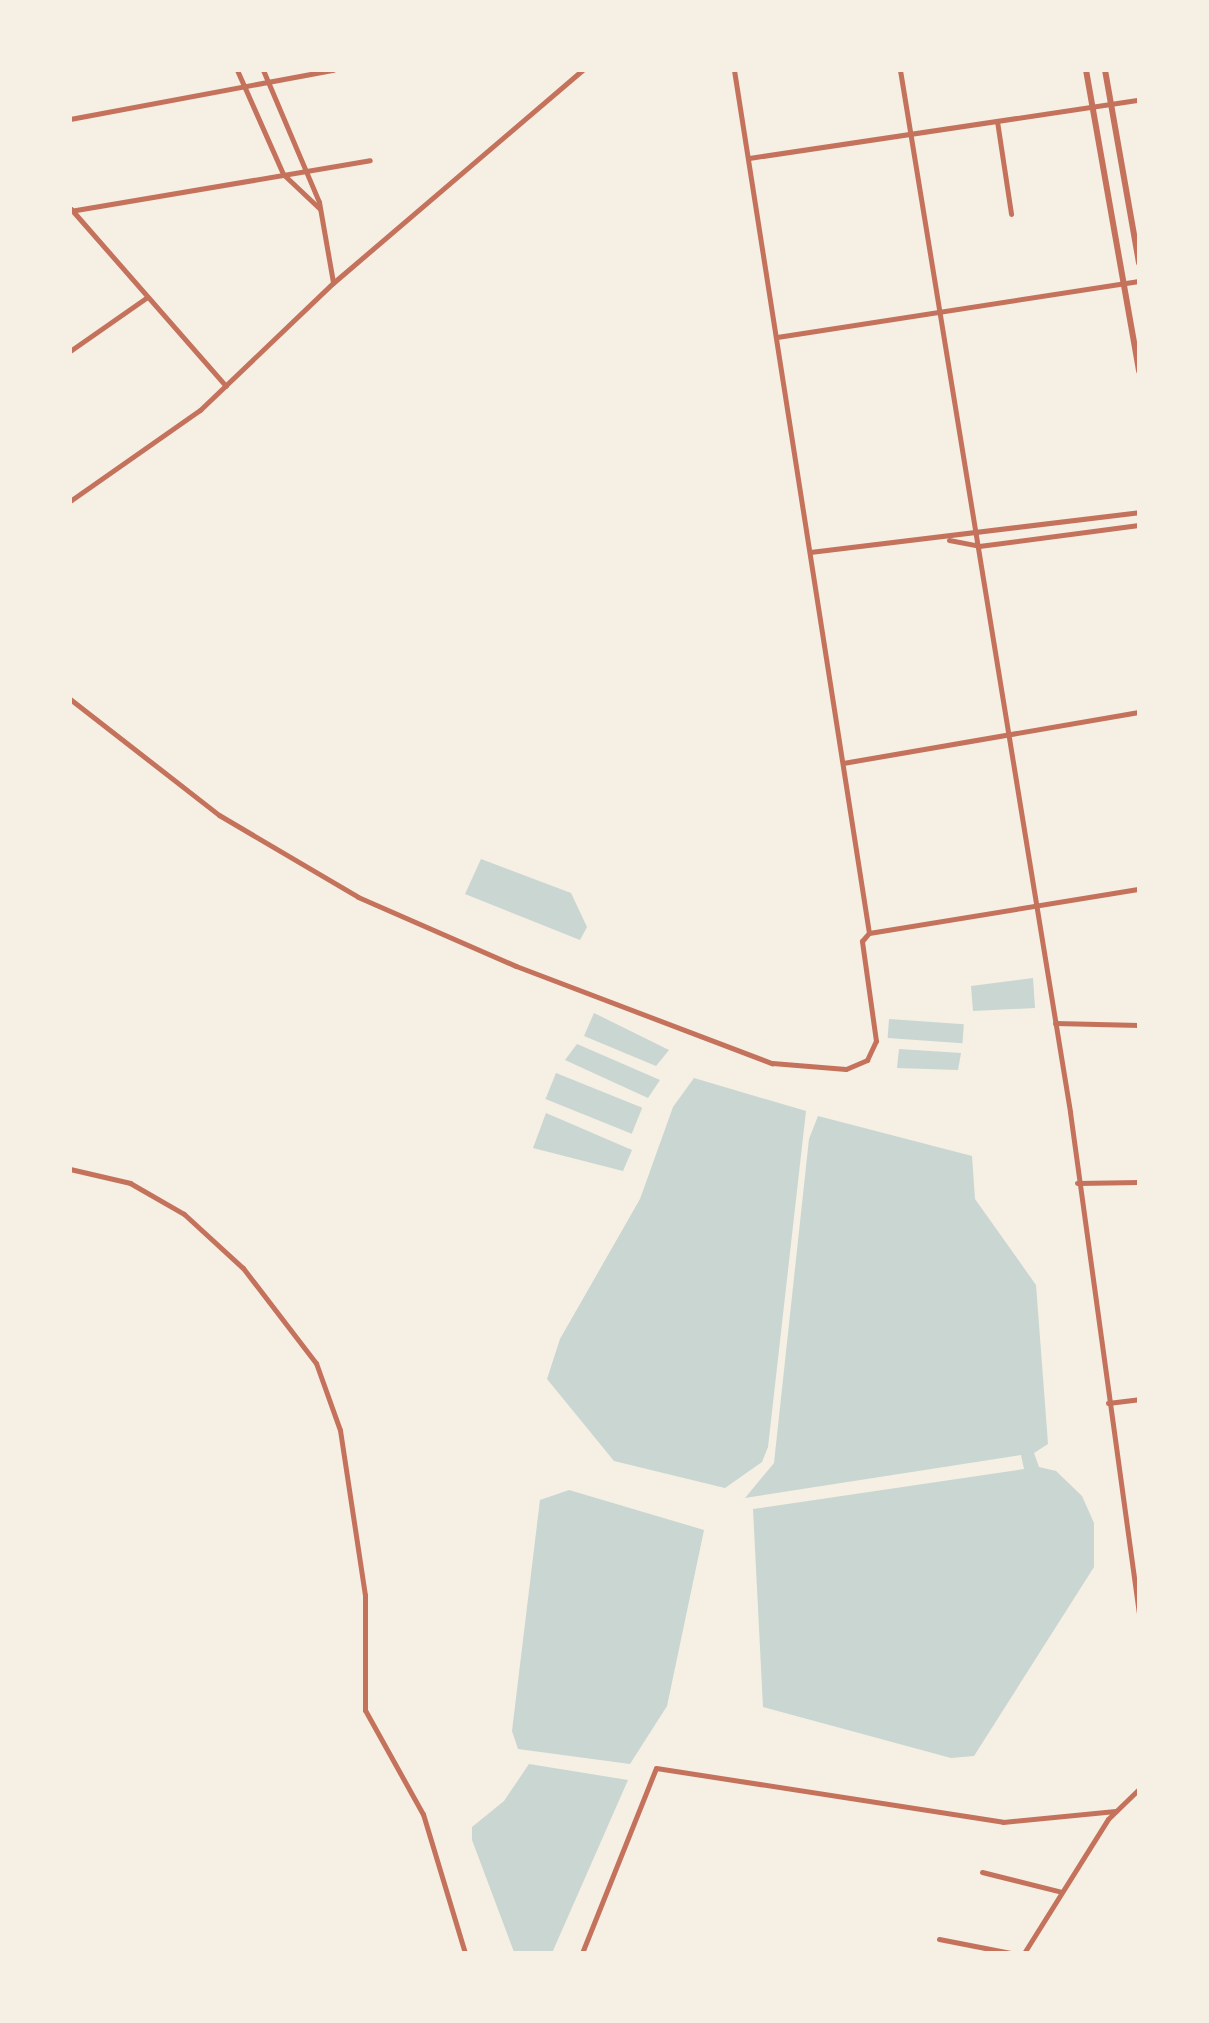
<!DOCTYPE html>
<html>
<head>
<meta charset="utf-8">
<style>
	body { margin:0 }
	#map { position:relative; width:1209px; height:2023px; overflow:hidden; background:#f6efe4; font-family:Mulish,sans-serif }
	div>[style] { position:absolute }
	.water>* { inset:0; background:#c9d6d2; transform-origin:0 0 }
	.minor>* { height:5px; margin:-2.5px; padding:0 2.5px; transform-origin:2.5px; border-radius:2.5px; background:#c5725c }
	.tertiary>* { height:6px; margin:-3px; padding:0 3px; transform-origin:3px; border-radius:3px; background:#c5725c }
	span { translate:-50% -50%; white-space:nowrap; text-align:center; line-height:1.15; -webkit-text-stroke:7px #f6efe4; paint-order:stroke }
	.frame { position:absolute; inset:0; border:72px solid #f6efe4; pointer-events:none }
</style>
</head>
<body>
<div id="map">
	<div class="water">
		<div style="clip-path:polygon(481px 859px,571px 893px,587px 927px,580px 940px,465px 894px)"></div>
		<div style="clip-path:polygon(1033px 978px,1035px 1008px,973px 1011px,971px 986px)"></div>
		<div style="clip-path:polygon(594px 1013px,669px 1050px,656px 1066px,584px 1036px)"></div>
		<div style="left:889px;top:1019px;width:75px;height:19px;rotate:4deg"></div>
		<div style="clip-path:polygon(577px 1044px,660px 1080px,648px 1098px,565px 1060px)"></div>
		<div style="clip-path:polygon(899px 1049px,961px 1053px,958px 1070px,897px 1068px)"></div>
		<div style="left:556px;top:1073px;width:93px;height:28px;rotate:22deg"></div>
		<div style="clip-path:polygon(694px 1078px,806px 1111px,768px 1447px,762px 1462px,725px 1488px,614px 1461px,547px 1379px,560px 1339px,640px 1199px,673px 1107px)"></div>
		<div style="clip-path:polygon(546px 1113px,632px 1150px,623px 1171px,533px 1148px)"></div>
		<div style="clip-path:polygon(818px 1116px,972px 1156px,975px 1199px,1036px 1285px,1048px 1444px,1034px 1453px,1039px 1467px,1056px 1471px,1082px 1496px,1094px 1523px,1094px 1567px,974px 1756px,951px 1758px,763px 1707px,753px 1509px,1024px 1469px,1021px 1455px,745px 1498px,774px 1463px,809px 1139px)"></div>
		<div style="clip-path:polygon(569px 1490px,704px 1530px,667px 1706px,630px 1764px,518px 1749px,512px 1731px,540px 1500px)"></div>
		<div style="clip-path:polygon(529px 1764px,628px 1780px,552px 1953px,514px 1952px,472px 1840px,472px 1827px,504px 1801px)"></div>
	</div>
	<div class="minor">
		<div style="left:237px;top:70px;width:114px;rotate:66.1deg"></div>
		<div style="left:283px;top:174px;width:51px;rotate:43.4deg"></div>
		<div style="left:263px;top:70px;width:143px;rotate:67deg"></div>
		<div style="left:319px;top:202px;width:81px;rotate:80.1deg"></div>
		<div style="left:734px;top:70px;width:873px;rotate:81.11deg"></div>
		<div style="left:900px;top:70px;width:1056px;rotate:80.73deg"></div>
		<div style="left:1070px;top:1112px;width:507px;rotate:82.17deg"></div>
		<div style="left:70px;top:119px;width:268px;rotate:-10.6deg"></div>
		<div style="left:997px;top:121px;width:94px;rotate:81.4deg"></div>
		<div style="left:749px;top:158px;width:394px;rotate:-8.5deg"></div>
		<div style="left:71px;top:209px;width:235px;rotate:48.8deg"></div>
		<div style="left:70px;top:211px;width:304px;rotate:-9.6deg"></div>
		<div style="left:777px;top:337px;width:366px;rotate:-8.8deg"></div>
		<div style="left:70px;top:351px;width:93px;rotate:-34.9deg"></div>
		<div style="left:70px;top:501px;width:159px;rotate:-35deg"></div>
		<div style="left:200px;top:410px;width:184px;rotate:-43.7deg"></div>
		<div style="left:333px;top:283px;width:328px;rotate:-40.5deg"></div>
		<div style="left:949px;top:540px;width:31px;rotate:11deg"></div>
		<div style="left:979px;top:546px;width:161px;rotate:-7.5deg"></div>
		<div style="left:810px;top:552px;width:331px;rotate:-6.9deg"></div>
		<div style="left:70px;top:699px;width:189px;rotate:37.9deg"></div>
		<div style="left:219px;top:815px;width:161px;rotate:30.5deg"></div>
		<div style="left:358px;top:897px;width:172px;rotate:23.6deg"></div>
		<div style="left:516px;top:966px;width:274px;rotate:20.8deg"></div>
		<div style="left:772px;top:1063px;width:74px;rotate:4.6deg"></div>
		<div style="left:846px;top:1069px;width:23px;rotate:-23deg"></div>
		<div style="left:867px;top:1060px;width:21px;rotate:-65deg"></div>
		<div style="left:876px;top:1041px;width:101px;rotate:-98deg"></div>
		<div style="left:862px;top:941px;width:11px;rotate:-49deg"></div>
		<div style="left:843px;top:763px;width:300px;rotate:-9.8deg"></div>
		<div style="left:869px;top:933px;width:274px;rotate:-9.3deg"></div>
		<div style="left:1055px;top:1023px;width:84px;rotate:1.4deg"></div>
		<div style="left:70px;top:1169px;width:62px;rotate:13.1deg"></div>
		<div style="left:130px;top:1183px;width:62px;rotate:29.9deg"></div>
		<div style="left:184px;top:1214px;width:80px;rotate:42.5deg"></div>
		<div style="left:243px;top:1268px;width:120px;rotate:52.5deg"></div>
		<div style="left:316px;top:1363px;width:71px;rotate:70.3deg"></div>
		<div style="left:340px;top:1430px;width:167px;rotate:81.4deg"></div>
		<div style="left:365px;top:1595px;width:115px;rotate:90deg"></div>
		<div style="left:365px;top:1710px;width:119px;rotate:60.9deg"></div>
		<div style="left:423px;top:1814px;width:145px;rotate:73.2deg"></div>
		<div style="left:1077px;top:1183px;width:62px;rotate:-0.9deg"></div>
		<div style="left:1108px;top:1403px;width:31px;rotate:-7deg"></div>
		<div style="left:982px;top:1872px;width:82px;rotate:14deg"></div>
		<div style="left:939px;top:1939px;width:73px;rotate:11deg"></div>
		<div style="left:582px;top:1953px;width:199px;rotate:-68.2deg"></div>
		<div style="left:656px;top:1768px;width:351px;rotate:8.8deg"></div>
		<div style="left:1003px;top:1822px;width:113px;rotate:-5.6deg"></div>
		<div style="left:1024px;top:1953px;width:158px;rotate:-57.9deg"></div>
		<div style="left:1108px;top:1819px;width:43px;rotate:-44.1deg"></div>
	</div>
	<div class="tertiary">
		<div style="left:1086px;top:70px;width:306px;rotate:80deg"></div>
		<div style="left:1105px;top:70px;width:196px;rotate:80deg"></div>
	</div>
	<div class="frame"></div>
</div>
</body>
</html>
